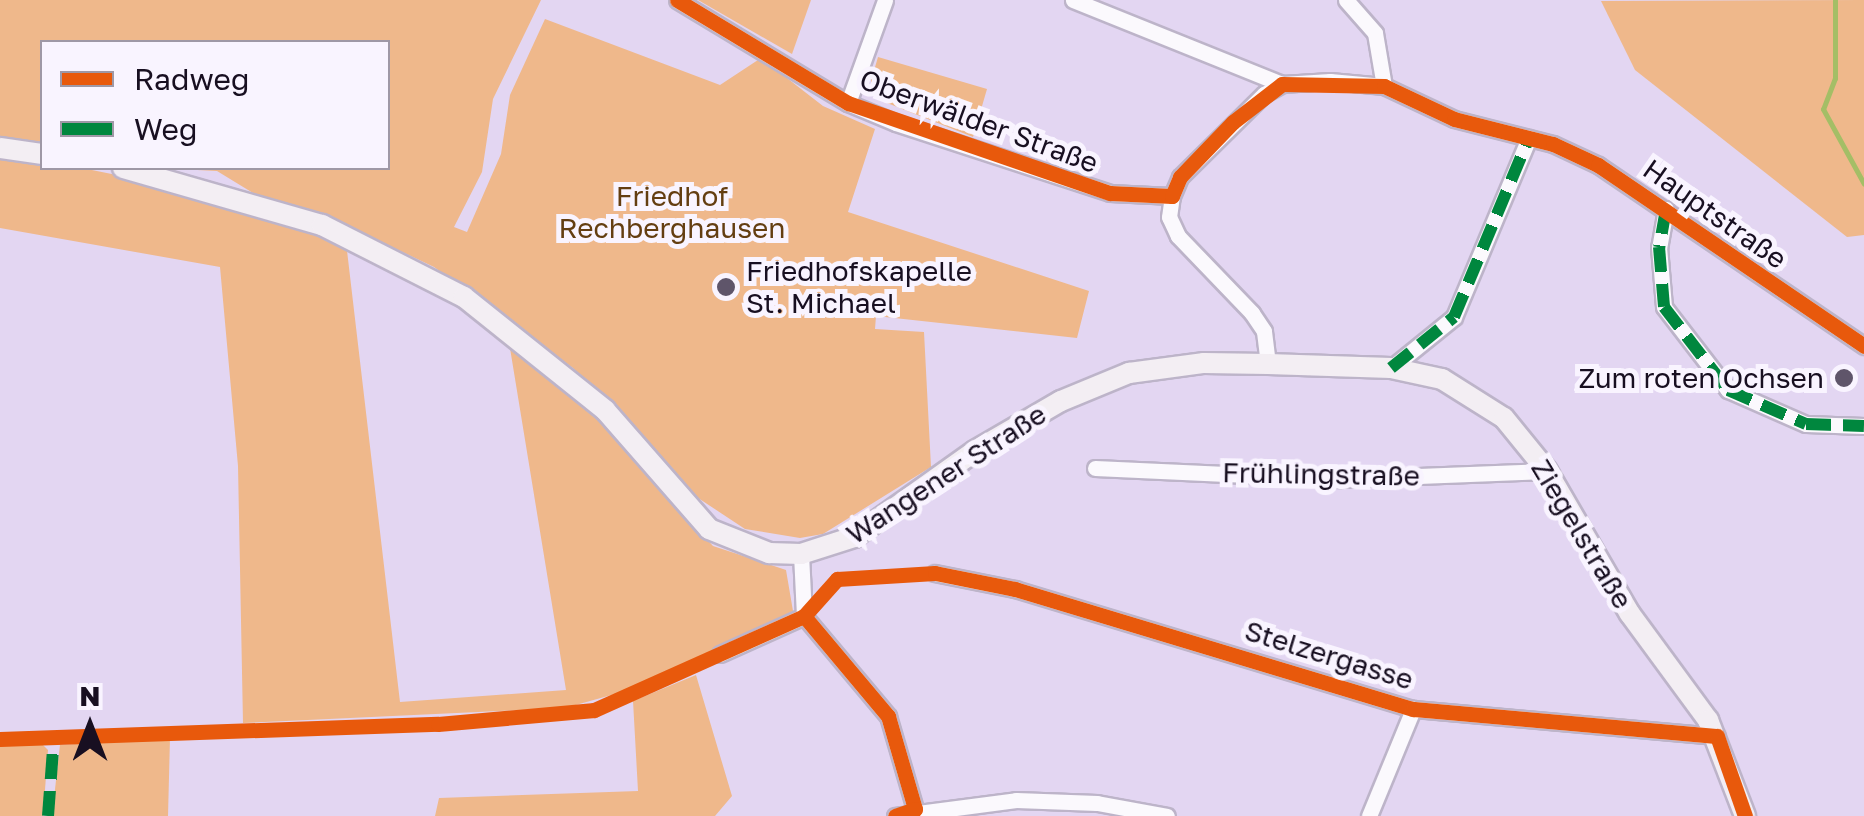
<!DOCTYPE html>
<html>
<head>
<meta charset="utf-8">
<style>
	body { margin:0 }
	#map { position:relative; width:1864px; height:816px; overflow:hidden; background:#e3d6f2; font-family:"Golos Text",sans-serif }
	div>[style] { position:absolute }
	.green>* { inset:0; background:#efb88b }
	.stream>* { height:5px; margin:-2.5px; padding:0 2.5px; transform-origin:2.5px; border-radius:2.5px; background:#a4be66 }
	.roads { filter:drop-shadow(2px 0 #bdb4c9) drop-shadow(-2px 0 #bdb4c9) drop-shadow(0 2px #bdb4c9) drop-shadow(0 -2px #bdb4c9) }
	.street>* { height:15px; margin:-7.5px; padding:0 7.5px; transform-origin:7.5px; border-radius:7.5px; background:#fbf9fd }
	.secondary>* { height:20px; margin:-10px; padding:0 10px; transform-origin:10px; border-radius:10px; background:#f3eef3 }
	.quiet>* { height:12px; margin-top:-6px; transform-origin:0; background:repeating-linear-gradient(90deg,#00873e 0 25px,transparent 0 37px) }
	.cycleway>* { height:15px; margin:-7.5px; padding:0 7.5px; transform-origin:7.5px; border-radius:7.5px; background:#e8590c }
	.dots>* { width:28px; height:28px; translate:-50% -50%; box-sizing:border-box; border:5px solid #f9f4ff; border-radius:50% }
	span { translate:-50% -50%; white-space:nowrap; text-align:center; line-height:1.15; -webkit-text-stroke:10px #f9f4ff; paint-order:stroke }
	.street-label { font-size:28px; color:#180f21 }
	.park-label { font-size:28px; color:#643e11 }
	.poi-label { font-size:28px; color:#180f21 }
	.left { translate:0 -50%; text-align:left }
	.right { translate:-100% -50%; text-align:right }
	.legend { position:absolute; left:40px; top:40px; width:350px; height:130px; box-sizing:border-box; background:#f9f4ff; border:2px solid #9f98a6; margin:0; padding:12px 18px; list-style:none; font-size:30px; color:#180f21 }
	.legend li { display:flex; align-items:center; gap:20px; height:50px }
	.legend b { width:50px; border:2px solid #9f98a6 }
	.north { position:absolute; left:40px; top:676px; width:100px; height:100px; -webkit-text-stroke:8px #f9f4ff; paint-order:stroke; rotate:0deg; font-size:28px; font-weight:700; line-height:40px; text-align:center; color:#180f21 }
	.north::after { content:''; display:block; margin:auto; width:35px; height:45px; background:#180f21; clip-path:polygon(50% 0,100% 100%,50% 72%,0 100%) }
</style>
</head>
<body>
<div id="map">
	<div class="green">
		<div style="clip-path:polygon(0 0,541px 0,493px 99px,482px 172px,454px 227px,467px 232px,501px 154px,510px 95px,545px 19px,720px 85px,761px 58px,823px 106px,875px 129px,848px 212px,1089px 291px,1077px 338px,876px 316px,875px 329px,924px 332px,931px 467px,823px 534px,800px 538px,745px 529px,689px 492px,573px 368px,434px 267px,350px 227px,253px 193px,217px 171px,157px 168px,388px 168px,388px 42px,42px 42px,42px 146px,0 140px)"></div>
		<div style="clip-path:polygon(698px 0,811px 0,792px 54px)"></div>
		<div style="clip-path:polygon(1864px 0,1864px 235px,1847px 237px,1635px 70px,1601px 1px)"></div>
		<div style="clip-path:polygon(878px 57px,987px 89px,973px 137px,877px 99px,871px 81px)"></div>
		<div style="clip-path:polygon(0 155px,42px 160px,42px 168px,82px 168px,166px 185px,346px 242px,400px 702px,566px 690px,508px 336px,564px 383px,713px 546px,786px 570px,793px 611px,640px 687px,565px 708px,243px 723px,238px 466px,220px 267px,0 228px)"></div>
		<div style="clip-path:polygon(696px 675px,732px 796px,715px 816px,435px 816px,439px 798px,638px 791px,633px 701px)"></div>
		<div style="clip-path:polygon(170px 738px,168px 816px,52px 816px,60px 745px)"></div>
		<div style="clip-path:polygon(38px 740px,48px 750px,43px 816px,0 816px,0 742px)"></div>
	</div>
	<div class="stream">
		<div style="left:1835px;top:0;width:78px;rotate:90deg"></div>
		<div style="left:1835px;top:78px;width:33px;rotate:111deg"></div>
		<div style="left:1823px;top:109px;width:85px;rotate:61.3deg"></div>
	</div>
	<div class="roads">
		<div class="street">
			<div style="left:677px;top:0;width:200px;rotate:31.1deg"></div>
			<div style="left:848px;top:103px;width:52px;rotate:22.6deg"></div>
			<div style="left:896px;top:123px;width:225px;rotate:18.1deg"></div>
			<div style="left:1110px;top:193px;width:62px;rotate:2.8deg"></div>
			<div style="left:1073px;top:0;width:225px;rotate:21.9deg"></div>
			<div style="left:1346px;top:0;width:44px;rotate:48.7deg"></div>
			<div style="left:1375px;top:33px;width:54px;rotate:80.4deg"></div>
			<div style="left:848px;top:103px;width:109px;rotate:-70.2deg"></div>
			<div style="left:1666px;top:209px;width:39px;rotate:100deg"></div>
			<div style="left:1659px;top:247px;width:60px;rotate:85.2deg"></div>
			<div style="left:1664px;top:307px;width:105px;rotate:52.4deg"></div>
			<div style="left:1728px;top:390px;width:85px;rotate:23.6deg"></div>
			<div style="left:1806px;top:424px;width:58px;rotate:2deg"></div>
			<div style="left:1268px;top:364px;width:33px;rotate:-97deg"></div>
			<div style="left:1264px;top:331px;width:22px;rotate:-124deg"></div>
			<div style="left:1252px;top:313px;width:107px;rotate:-133.9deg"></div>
			<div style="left:1178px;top:236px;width:21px;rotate:-115deg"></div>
			<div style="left:1169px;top:217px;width:21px;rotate:-82deg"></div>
			<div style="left:1172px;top:196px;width:21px;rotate:-67deg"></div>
			<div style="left:1180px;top:177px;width:118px;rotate:-44.7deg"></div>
			<div style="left:1264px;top:94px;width:21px;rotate:-29deg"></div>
			<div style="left:1282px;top:84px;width:48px;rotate:-3.6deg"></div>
			<div style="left:1330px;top:81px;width:54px;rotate:5.3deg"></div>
			<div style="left:1384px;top:86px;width:77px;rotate:25.2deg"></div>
			<div style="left:1454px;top:119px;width:102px;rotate:14.2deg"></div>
			<div style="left:1553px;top:144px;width:50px;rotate:25deg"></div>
			<div style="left:1598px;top:165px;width:322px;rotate:34.2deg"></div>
			<div style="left:1391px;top:368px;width:81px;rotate:-39deg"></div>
			<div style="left:1454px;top:317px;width:194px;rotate:-67.3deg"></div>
			<div style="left:1095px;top:468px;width:246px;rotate:2.6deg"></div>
			<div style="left:1341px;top:479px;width:206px;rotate:-2.2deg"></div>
			<div style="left:801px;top:554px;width:62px;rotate:87.2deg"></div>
			<div style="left:804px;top:616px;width:131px;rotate:50deg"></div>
			<div style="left:888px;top:716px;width:97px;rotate:73.8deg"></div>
			<div style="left:935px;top:573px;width:82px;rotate:11.3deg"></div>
			<div style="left:1015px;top:589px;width:416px;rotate:16.8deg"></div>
			<div style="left:1413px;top:709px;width:305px;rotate:5.1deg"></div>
			<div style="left:720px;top:654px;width:92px;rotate:-24.3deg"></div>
			<div style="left:895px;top:816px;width:122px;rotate:-7.5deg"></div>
			<div style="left:1016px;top:800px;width:81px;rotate:2.1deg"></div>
			<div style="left:1097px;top:803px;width:71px;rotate:10.5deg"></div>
			<div style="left:1369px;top:816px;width:116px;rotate:-67.6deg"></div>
		</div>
		<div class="secondary">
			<div style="left:0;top:148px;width:42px;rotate:8.1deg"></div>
			<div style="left:123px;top:168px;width:207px;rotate:16deg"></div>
			<div style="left:322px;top:225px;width:159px;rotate:26.9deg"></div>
			<div style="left:464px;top:297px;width:181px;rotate:38.7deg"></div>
			<div style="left:605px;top:410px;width:158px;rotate:48.8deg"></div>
			<div style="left:709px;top:529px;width:65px;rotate:21.8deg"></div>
			<div style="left:769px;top:553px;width:32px;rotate:2deg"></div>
			<div style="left:801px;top:554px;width:56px;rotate:-17.8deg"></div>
			<div style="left:854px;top:537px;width:148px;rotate:-35.4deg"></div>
			<div style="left:975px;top:451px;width:99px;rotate:-30.2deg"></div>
			<div style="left:1061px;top:401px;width:74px;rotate:-22.4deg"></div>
			<div style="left:1129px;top:373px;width:76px;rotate:-7.6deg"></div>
			<div style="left:1204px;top:363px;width:64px;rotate:0.9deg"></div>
			<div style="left:1268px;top:364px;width:123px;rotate:1.9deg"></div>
			<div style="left:1391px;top:368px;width:52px;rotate:12.2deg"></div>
			<div style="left:1442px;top:379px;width:73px;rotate:32.2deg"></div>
			<div style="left:1504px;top:418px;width:68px;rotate:50.9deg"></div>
			<div style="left:1547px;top:471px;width:165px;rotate:59.9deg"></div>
			<div style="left:1630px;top:614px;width:132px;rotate:53.7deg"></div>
			<div style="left:1708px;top:720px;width:103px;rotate:68.9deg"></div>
		</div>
	</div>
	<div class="quiet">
		<div style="left:1666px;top:209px;width:39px;rotate:100deg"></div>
		<div style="left:1659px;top:247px;width:60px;rotate:85.2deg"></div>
		<div style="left:1664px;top:307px;width:105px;rotate:52.4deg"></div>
		<div style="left:1728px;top:390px;width:85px;rotate:23.6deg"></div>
		<div style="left:1806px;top:424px;width:58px;rotate:2deg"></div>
		<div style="left:1391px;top:368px;width:81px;rotate:-39deg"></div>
		<div style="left:1454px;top:317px;width:194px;rotate:-67.3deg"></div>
		<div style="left:1529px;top:138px;width:9px;rotate:13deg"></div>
		<div style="left:48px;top:816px;width:79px;rotate:-85.7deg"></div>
	</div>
	<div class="cycleway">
		<div style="left:677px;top:0;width:200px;rotate:31.1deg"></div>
		<div style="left:848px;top:103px;width:277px;rotate:19deg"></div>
		<div style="left:1110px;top:193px;width:62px;rotate:2.8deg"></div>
		<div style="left:1172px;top:196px;width:21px;rotate:-67deg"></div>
		<div style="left:1180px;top:177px;width:76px;rotate:-46.1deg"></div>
		<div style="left:1233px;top:122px;width:62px;rotate:-37.8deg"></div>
		<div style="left:1282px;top:84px;width:102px;rotate:1.1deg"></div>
		<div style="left:1384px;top:86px;width:77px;rotate:25.2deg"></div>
		<div style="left:1454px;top:119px;width:102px;rotate:14.2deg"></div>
		<div style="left:1553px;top:144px;width:50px;rotate:25deg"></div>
		<div style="left:1598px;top:165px;width:322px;rotate:34.2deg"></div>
		<div style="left:804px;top:616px;width:131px;rotate:50deg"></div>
		<div style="left:888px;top:716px;width:97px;rotate:73.8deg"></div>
		<div style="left:915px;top:809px;width:21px;rotate:161deg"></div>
		<div style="left:0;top:739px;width:438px;rotate:-2deg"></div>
		<div style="left:438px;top:724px;width:157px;rotate:-5.1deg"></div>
		<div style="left:594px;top:710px;width:230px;rotate:-24.1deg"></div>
		<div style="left:804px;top:616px;width:50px;rotate:-48.3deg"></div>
		<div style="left:837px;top:579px;width:98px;rotate:-3.5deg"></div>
		<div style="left:935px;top:573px;width:82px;rotate:11.3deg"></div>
		<div style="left:1015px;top:589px;width:416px;rotate:16.8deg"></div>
		<div style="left:1413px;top:709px;width:305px;rotate:5.1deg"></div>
		<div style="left:1717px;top:736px;width:85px;rotate:70.7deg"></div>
	</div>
	<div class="dots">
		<div style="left:726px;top:287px;background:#5f556a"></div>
		<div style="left:1844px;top:378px;background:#5f556a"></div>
	</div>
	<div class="street-label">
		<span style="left:979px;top:121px;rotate:20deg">Oberwälder Straße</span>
		<span style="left:1715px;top:214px;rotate:35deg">Hauptstraße</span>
		<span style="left:946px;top:474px;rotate:-33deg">Wangener Straße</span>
		<span style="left:1321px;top:474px;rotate:1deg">Frühlingstraße</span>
		<span style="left:1582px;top:534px;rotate:59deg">Ziegelstraße</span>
		<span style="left:1329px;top:655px;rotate:17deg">Stelzergasse</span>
	</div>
	<div class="park-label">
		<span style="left:672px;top:212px">Friedhof<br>Rechberghausen</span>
	</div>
	<div class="poi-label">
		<span class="left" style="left:746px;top:287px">Friedhofskapelle<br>St. Michael</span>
		<span class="right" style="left:1824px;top:378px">Zum roten Ochsen</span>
	</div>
	<ul class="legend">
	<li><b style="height:12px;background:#e8590c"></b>Radweg</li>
	<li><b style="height:12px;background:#00873e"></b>Weg</li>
	</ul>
	<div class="north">N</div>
</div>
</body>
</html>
